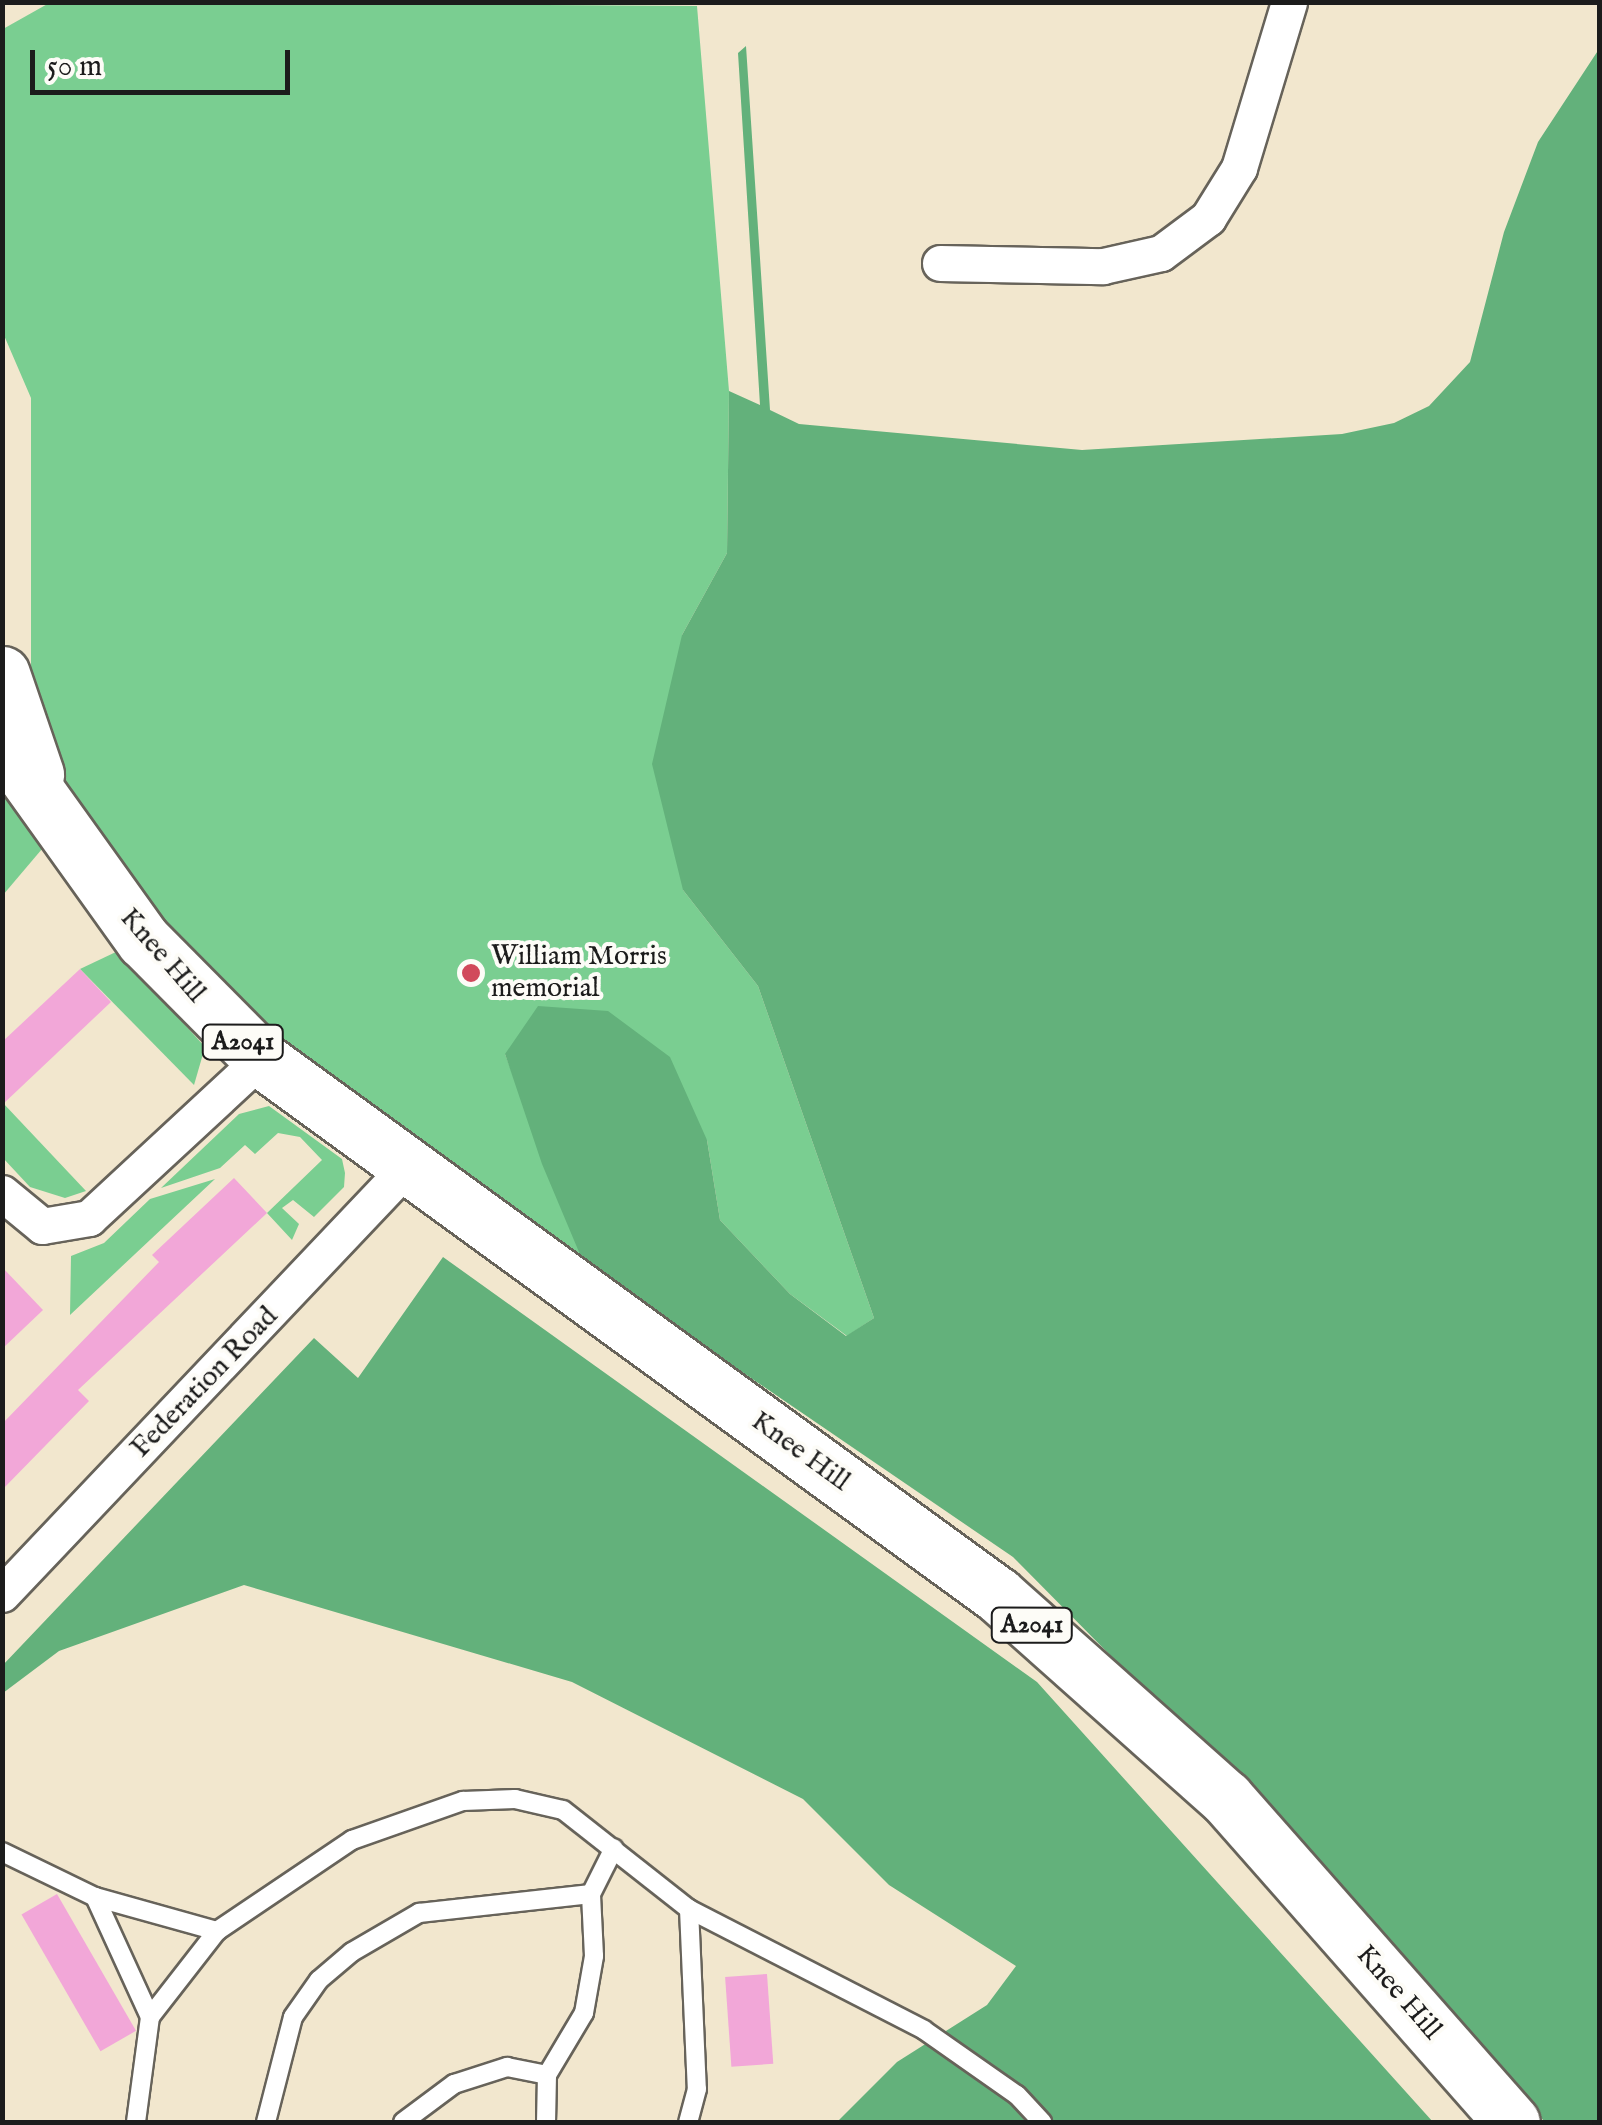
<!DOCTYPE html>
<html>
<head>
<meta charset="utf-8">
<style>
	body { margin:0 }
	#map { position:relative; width:1602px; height:2125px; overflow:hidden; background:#f2e7ce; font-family:"IM FELL English",serif }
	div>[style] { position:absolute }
	.green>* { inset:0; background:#7ace91 }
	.forest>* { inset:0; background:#63b17b }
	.building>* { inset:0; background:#f2a7d8; transform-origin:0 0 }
	.roads { filter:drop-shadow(2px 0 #67635a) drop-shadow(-2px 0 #67635a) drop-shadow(0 2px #67635a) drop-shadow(0 -2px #67635a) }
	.service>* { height:18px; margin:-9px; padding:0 9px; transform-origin:9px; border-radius:9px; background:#fff }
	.minor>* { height:35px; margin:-17.5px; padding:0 17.5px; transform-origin:17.5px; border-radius:17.5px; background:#fff }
	.primary>* { height:55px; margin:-27.5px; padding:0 27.5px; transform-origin:27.5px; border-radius:27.5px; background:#fff }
	.dots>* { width:28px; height:28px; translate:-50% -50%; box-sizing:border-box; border:5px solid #fdfcf7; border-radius:50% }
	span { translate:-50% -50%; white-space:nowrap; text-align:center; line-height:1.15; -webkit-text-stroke:8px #fdfcf7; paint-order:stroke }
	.shield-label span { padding:2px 8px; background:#fdfcf7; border:2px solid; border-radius:8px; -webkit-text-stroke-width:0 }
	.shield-label { font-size:25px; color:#1c1c1c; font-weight:700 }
	.street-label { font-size:28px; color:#1c1c1c }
	.poi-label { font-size:28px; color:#1c1c1c }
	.left { translate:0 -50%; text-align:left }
	.frame { position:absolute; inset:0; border:5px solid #1c1c1c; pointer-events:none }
	.scale { position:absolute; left:30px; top:50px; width:260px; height:45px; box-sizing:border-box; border:5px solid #1c1c1c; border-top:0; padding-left:12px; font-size:30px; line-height:35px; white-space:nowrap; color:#1c1c1c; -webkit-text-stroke:8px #fdfcf7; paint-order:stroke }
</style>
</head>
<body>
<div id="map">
	<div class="green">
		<div style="clip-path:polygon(51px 2px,697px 6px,729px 391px,727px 553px,682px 635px,683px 890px,758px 986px,874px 1318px,847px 1336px,790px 1294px,720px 1220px,707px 1140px,505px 1054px,584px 1264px,282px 1046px,161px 927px,74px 800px,31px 701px,31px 398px,3px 333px,3px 29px)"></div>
		<div style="clip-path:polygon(3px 793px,42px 849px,3px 895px,2px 895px)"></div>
		<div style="clip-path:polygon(118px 951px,205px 1047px,194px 1085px,80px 969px)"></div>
		<div style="clip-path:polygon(3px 1103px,86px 1191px,65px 1198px,30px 1187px,3px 1158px)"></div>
		<div style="clip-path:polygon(269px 1106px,342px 1159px,345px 1173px,344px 1187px,314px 1217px,293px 1200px,282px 1208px,299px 1224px,292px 1240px,267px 1213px,322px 1160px,300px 1137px,278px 1133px,255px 1154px,245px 1145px,220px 1168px,161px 1188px,239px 1114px)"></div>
		<div style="clip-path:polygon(215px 1179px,70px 1315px,71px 1256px,104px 1243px,150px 1199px)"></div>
	</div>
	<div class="forest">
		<div style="clip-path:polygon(746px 46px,770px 410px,799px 424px,1082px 450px,1342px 434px,1394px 423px,1429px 406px,1470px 362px,1504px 232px,1538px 142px,1599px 49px,1599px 2122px,1545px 2122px,1300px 1847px,1013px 1557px,584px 1264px,542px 1164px,505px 1054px,538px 1006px,608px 1011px,670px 1057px,707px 1140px,720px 1220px,790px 1294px,846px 1336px,874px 1318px,758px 986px,683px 890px,652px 764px,682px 635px,727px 553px,729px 391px,760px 405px,738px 53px)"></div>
		<div style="clip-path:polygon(443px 1257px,1037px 1682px,1433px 2122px,837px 2122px,897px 2062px,987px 2005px,1016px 1966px,889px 1885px,803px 1799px,572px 1682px,244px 1585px,59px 1651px,3px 1693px,2px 1666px,314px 1338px,358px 1378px)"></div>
	</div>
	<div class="building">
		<div style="clip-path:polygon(80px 969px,111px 1002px,2px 1105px,2px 1042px)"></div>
		<div style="clip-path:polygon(234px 1178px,267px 1213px,78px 1390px,89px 1401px,2px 1490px,2px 1424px,159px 1262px,152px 1255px)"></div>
		<div style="clip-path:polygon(2px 1267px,43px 1310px,2px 1349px)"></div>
		<div style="left:57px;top:1894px;width:158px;height:41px;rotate:60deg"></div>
		<div style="left:767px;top:1974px;width:90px;height:42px;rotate:86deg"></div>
	</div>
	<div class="roads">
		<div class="service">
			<div style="left:2px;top:1852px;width:103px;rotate:25.8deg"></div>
			<div style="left:689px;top:1909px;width:264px;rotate:27.2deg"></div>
			<div style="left:924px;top:2030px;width:113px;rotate:35deg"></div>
			<div style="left:1017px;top:2095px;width:37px;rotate:47deg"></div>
			<div style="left:150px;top:2017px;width:109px;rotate:-52.1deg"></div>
			<div style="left:217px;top:1931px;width:163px;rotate:-34deg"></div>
			<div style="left:352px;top:1840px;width:118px;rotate:-19.4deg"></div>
			<div style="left:463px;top:1801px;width:52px;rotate:-2.2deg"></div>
			<div style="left:515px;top:1799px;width:49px;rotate:12.9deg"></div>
			<div style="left:563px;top:1810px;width:160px;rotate:38.2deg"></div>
			<div style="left:689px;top:1909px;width:180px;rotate:87.5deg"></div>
			<div style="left:697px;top:2089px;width:34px;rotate:105deg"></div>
			<div style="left:547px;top:2075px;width:72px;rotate:-59.2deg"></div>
			<div style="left:584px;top:2013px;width:58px;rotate:-80deg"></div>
			<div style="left:594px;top:1956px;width:62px;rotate:-92.8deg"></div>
			<div style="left:136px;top:2122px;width:106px;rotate:-82.4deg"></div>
			<div style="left:150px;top:2017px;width:132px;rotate:-114.6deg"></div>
			<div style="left:95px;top:1897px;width:127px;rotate:15.6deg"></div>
			<div style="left:266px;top:2122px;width:108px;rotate:-75.6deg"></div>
			<div style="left:293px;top:2017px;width:45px;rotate:-54.9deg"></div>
			<div style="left:319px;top:1980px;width:43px;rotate:-40.3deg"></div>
			<div style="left:352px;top:1952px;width:78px;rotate:-30.2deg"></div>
			<div style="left:419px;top:1913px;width:173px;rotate:-6.3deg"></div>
			<div style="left:591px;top:1894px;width:51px;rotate:-63.4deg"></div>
			<div style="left:403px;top:2122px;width:64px;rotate:-36.7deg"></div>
			<div style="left:454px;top:2084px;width:56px;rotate:-17.8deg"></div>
			<div style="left:507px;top:2067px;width:41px;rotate:11.3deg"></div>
			<div style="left:547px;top:2075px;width:47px;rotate:91.2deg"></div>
		</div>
		<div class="minor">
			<div style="left:940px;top:263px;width:163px;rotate:1.1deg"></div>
			<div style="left:1103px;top:266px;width:59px;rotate:-12.6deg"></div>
			<div style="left:1161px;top:253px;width:59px;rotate:-36.7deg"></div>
			<div style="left:1208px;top:218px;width:59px;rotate:-58.2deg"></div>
			<div style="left:1239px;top:168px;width:173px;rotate:-73.2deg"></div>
			<div style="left:2px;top:1193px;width:52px;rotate:39.5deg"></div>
			<div style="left:42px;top:1226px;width:48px;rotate:-9.7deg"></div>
			<div style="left:89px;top:1218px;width:234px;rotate:-42.8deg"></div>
			<div style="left:2px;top:1594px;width:586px;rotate:-46.52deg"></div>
		</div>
		<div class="primary">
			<div style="left:2px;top:674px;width:106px;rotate:71.2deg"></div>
			<div style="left:2px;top:743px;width:244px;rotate:54.4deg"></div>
			<div style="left:144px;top:941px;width:166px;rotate:45.2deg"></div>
			<div style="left:261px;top:1059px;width:911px;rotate:36.03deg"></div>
			<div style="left:998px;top:1595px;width:305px;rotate:41.7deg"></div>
			<div style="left:1226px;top:1798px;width:432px;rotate:48.6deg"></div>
		</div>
	</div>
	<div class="dots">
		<div style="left:471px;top:973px;background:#d1495b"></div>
	</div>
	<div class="shield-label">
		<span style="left:243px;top:1042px">A2041</span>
		<span style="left:1032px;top:1625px">A2041</span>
	</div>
	<div class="street-label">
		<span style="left:162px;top:956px;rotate:49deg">Knee Hill</span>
		<span style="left:205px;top:1383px;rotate:-46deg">Federation Road</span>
		<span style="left:800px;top:1452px;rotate:36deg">Knee Hill</span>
		<span style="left:1398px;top:1993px;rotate:49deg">Knee Hill</span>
	</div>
	<div class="poi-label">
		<span class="left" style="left:491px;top:973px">William Morris<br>memorial</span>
	</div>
	<div class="frame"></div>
	<div class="scale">50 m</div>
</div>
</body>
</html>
